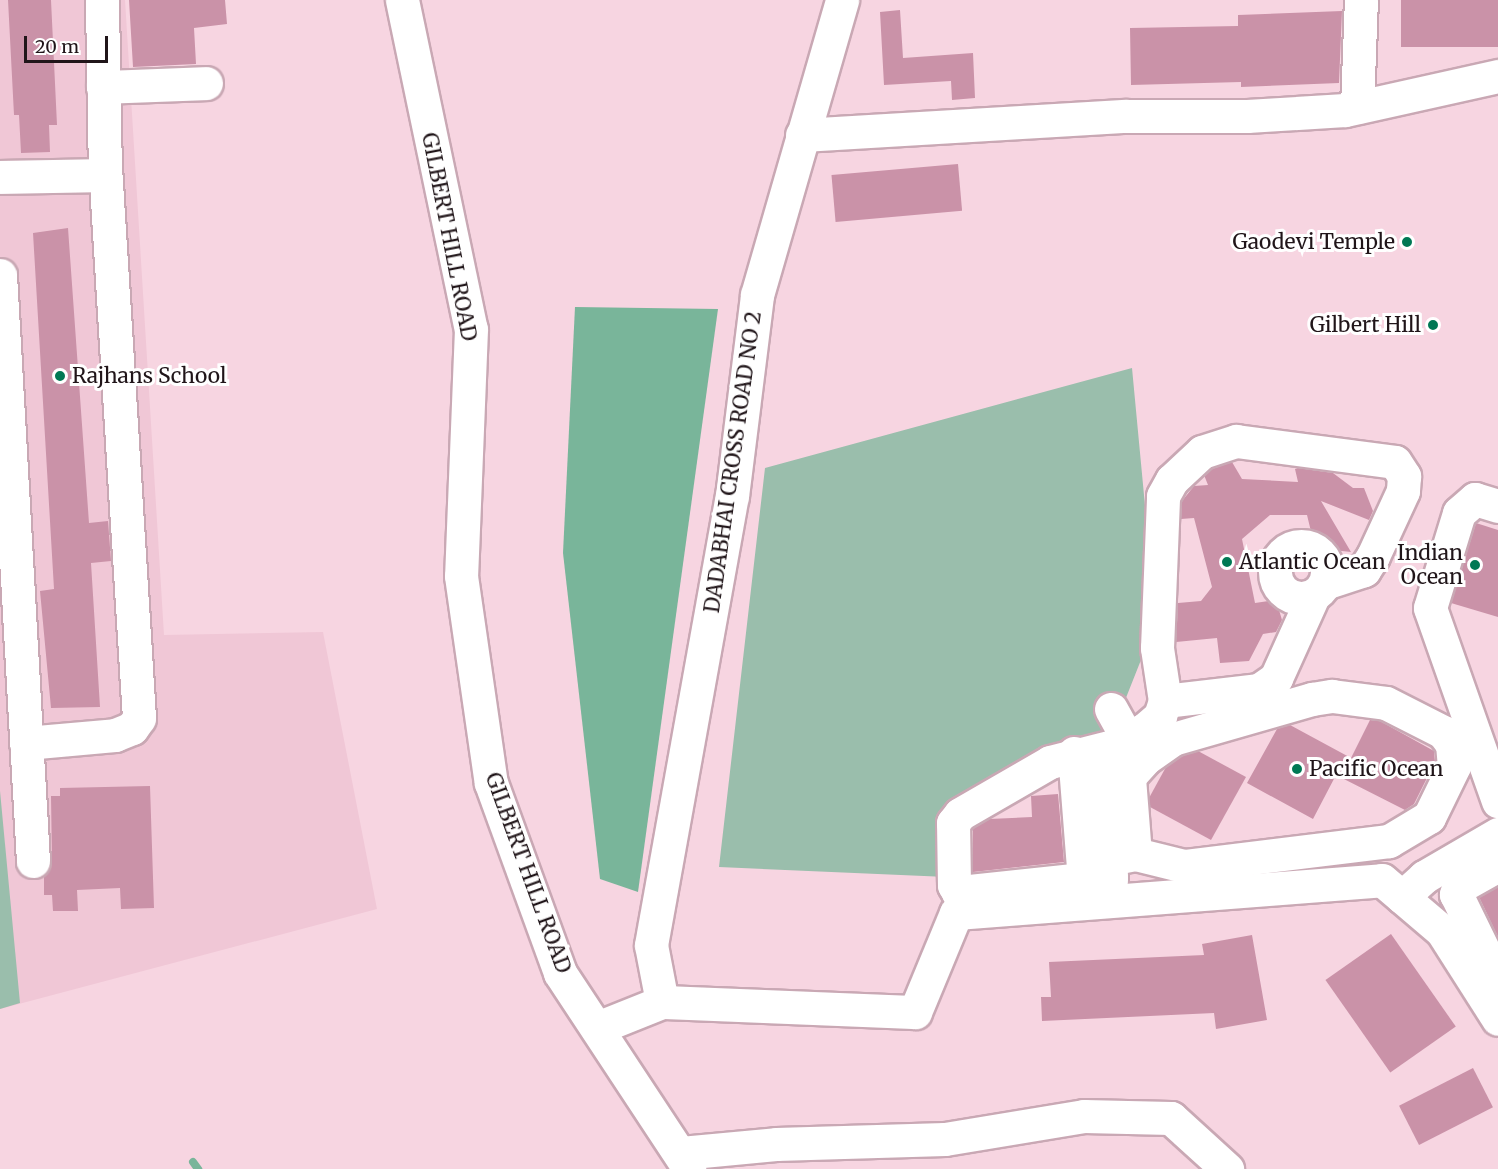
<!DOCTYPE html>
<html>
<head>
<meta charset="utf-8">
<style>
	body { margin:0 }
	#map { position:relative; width:1498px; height:1169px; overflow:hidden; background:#f7d5e1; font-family:Merriweather,serif }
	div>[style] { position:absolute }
	.built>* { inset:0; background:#f0c7d6 }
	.green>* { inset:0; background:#9abeac }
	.water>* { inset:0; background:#79b59a }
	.stream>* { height:8px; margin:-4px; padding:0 4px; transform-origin:4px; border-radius:4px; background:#79b59a }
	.building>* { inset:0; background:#ca92a8; transform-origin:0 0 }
	.roads { filter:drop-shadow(2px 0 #c9a8b4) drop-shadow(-2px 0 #c9a8b4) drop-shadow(0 2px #c9a8b4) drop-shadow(0 -2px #c9a8b4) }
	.minor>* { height:33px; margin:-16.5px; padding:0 16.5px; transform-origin:16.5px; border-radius:16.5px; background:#fff }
	.minor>.ring { margin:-16.5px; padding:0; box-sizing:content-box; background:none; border:33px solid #fff; border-radius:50% }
	.dots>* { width:16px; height:16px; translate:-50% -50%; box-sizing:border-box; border:3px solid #fff; border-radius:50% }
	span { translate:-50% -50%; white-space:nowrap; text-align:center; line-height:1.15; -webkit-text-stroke:6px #fff; paint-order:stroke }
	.street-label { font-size:21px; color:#201519 }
	.poi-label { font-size:21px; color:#201519 }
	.right { translate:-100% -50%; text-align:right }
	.left { translate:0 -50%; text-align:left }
	.scale { position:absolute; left:24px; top:36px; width:84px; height:27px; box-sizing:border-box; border:3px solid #201519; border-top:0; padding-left:8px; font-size:18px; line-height:21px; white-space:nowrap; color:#201519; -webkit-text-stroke:4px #fff; paint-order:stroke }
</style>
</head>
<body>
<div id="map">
	<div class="built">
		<div style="clip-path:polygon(0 0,125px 0,164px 635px,323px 632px,377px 909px,0 1009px)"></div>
	</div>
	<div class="green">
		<div style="clip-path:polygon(1132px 368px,1156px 622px,1118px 718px,949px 848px,947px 877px,719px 867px,765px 468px)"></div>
		<div style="clip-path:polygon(0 791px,20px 1003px,0 1009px)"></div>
	</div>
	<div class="water">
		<div style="clip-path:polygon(575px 307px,718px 309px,638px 892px,600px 879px,563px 553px)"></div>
	</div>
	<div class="stream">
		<div style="left:193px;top:1162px;width:9px;rotate:54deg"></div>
	</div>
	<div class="building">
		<div style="clip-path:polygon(8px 0,51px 0,57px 125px,49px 125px,50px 152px,21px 153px,19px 115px,14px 115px)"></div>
		<div style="clip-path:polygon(129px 0,225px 0,227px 24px,194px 28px,196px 64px,133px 67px)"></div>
		<div style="left:1401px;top:0;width:97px;height:47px"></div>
		<div style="clip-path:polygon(900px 10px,903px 58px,973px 53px,975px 98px,952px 100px,951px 81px,884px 85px,880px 12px)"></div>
		<div style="clip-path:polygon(1342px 11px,1339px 83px,1241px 87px,1241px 82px,1131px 85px,1130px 28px,1238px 26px,1238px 15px)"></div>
		<div style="left:958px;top:164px;width:47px;height:127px;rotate:85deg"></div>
		<div style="clip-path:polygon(68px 228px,89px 523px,108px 521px,111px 561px,91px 563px,100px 707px,51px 708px,40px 591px,54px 589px,33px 233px)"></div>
		<div style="clip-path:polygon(1232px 462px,1242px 479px,1298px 482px,1295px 469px,1298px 468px,1333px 473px,1353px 488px,1364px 488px,1373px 511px,1369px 520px,1321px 501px,1351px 552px,1315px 548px,1307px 515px,1270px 515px,1242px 539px,1255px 603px,1276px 600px,1282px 620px,1276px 632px,1263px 634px,1249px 661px,1220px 663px,1217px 638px,1176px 642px,1178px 603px,1201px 601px,1212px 587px,1194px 518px,1181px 519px,1182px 501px,1194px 486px,1208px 485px,1204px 475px,1212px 469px)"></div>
		<div style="clip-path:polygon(1476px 523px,1498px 530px,1498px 617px,1451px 603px)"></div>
		<div style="clip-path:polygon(1370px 720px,1380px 721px,1434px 751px,1435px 762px,1414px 804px,1405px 810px,1336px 775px,1313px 819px,1247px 783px,1277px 729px,1290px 725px,1351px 758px)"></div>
		<div style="clip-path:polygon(1198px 751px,1246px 777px,1211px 840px,1150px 807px,1149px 798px,1166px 767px,1181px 756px)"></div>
		<div style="clip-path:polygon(150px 786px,154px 908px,121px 909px,120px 888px,77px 890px,78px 911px,53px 911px,52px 895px,44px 895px,44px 876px,52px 861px,51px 796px,60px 796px,60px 788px)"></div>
		<div style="clip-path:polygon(1058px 794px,1064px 862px,973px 872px,973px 828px,989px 819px,1032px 817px,1031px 796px)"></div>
		<div style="clip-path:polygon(1498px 887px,1498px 937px,1479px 897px)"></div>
		<div style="left:1391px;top:934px;width:113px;height:80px;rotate:55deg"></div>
		<div style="clip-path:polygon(1252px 935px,1267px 1020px,1216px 1029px,1214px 1013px,1042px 1021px,1041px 997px,1051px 997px,1049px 962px,1204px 955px,1202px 944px)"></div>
		<div style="left:1473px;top:1068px;width:44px;height:83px;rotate:63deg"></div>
	</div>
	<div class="roads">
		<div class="minor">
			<div style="left:402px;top:0;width:336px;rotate:78.2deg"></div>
			<div style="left:471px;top:329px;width:247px;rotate:92.3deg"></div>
			<div style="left:461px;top:576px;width:209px;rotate:81.8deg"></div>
			<div style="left:491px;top:783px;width:202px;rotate:70deg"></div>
			<div style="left:560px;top:973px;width:235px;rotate:56.6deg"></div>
			<div style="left:103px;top:87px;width:103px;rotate:-2.2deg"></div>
			<div style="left:1357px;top:107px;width:107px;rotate:-87.9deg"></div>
			<div style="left:802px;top:135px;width:325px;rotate:-3.4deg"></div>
			<div style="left:1126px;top:116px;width:121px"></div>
			<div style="left:1247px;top:116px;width:98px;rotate:-3.5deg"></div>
			<div style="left:1345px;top:110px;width:157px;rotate:-12.5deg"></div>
			<div style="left:0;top:177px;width:105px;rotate:-1.1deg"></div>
			<div style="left:105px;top:175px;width:175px;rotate:-91deg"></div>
			<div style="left:0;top:275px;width:587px;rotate:86.78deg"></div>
			<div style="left:1498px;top:506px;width:24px;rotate:-163deg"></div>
			<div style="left:1475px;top:499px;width:21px;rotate:139deg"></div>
			<div style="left:1459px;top:513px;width:99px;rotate:107deg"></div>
			<div style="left:1430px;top:608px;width:205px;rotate:70.6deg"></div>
			<div class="ring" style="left:1275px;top:546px;width:19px;height:19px"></div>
			<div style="left:1165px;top:701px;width:54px;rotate:-98.6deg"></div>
			<div style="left:1157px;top:648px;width:152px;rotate:-87.7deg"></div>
			<div style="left:1163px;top:496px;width:18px;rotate:-61deg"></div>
			<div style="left:1172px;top:480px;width:41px;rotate:-43deg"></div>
			<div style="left:1202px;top:452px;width:36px;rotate:-18deg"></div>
			<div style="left:1236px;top:441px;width:160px;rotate:7.5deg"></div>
			<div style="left:1395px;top:462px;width:17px;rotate:57deg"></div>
			<div style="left:1404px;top:476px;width:15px;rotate:94deg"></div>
			<div style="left:1403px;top:491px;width:72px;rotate:114.8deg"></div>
			<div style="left:1373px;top:556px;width:17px;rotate:123deg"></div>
			<div style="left:1364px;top:570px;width:41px;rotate:161.6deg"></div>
			<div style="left:1111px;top:709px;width:33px;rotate:61deg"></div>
			<div style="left:26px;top:743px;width:89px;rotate:-5.1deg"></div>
			<div style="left:115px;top:735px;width:18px;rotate:-22deg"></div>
			<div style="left:132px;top:728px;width:12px;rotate:-55deg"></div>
			<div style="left:139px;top:718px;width:552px;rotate:-93.53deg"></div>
			<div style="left:1074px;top:753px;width:126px;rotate:85.5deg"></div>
			<div style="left:1129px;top:778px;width:76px;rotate:85.5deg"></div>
			<div style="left:1107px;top:801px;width:58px;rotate:-47.8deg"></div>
			<div style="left:1146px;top:758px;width:33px;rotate:-35deg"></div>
			<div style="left:1173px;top:739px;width:145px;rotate:-16.1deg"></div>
			<div style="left:1312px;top:699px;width:20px;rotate:-9deg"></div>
			<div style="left:1332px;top:696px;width:54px;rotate:7.4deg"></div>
			<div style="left:1386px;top:703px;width:64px;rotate:27deg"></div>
			<div style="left:1443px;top:732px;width:15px;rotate:53deg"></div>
			<div style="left:1452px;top:744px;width:22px;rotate:85deg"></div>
			<div style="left:1454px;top:766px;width:57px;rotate:116.1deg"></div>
			<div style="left:1429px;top:817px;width:47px;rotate:149deg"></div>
			<div style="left:1389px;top:841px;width:207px;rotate:173deg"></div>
			<div style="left:1184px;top:866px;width:50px;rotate:-166.2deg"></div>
			<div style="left:1135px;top:854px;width:25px;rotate:169deg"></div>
			<div style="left:1498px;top:865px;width:45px;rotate:150.6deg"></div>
			<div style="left:1459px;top:887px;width:8px;rotate:113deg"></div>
			<div style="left:1456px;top:894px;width:96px;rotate:64deg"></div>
			<div style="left:1111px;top:876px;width:154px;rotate:174deg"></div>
			<div style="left:958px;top:892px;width:8px;rotate:-120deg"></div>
			<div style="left:954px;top:885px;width:62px;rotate:-90.9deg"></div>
			<div style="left:953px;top:823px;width:11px;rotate:-52deg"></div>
			<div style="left:960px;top:814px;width:104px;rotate:-30deg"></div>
			<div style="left:1050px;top:762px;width:65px;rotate:-14.3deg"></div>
			<div style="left:1111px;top:880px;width:115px;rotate:-93.5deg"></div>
			<div style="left:1104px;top:765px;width:21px;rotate:-65deg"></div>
			<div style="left:1113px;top:746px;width:36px;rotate:-28deg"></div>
			<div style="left:1145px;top:729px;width:20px;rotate:-41deg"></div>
			<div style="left:1160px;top:716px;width:16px;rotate:-72deg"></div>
			<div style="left:1165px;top:701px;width:95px;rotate:-6.7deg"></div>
			<div style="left:1259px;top:690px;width:21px;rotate:-35deg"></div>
			<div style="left:1276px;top:678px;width:90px;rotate:-65.7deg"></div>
			<div style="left:1402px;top:897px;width:30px;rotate:-42deg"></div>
			<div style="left:1424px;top:877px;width:86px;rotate:-30.2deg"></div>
			<div style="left:662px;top:1002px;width:58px;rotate:-100.9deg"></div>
			<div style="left:651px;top:945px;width:456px;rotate:-79.8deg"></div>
			<div style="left:732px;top:496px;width:203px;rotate:-82.9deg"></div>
			<div style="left:757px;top:295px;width:307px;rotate:-73.9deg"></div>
			<div style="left:597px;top:1028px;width:70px;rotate:-21.8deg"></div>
			<div style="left:662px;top:1002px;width:253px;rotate:2.3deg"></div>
			<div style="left:915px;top:1012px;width:107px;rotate:-67.5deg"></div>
			<div style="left:956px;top:913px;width:427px;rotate:-4.4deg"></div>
			<div style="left:1382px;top:880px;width:79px;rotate:40.4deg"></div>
			<div style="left:1442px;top:931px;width:104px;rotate:57.5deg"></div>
			<div style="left:681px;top:1153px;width:95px;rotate:-5.4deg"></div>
			<div style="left:776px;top:1144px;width:169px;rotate:-1.7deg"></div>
			<div style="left:945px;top:1139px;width:141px;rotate:-9.4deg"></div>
			<div style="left:1084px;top:1116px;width:87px;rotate:1.3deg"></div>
			<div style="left:1171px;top:1118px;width:76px;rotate:42.3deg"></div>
		</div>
	</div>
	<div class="dots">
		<div style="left:1407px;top:242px;background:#007854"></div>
		<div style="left:1433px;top:325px;background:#007854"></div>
		<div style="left:60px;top:376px;background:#007854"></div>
		<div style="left:1227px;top:562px;background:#007854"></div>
		<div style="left:1475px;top:565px;background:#007854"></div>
		<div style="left:1297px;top:769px;background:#007854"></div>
	</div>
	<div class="street-label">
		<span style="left:449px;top:237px;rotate:79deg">GILBERT HILL ROAD</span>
		<span style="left:733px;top:462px;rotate:-82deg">DADABHAI CROSS ROAD NO 2</span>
		<span style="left:528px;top:873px;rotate:70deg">GILBERT HILL ROAD</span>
	</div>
	<div class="poi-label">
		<span class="right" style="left:1395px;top:242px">Gaodevi Temple</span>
		<span class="right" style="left:1421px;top:325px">Gilbert Hill</span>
		<span class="left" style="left:72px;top:376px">Rajhans School</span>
		<span class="right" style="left:1463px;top:565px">Indian<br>Ocean</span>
		<span class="left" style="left:1239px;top:562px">Atlantic Ocean</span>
		<span class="left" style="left:1309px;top:769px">Pacific Ocean</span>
	</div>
	<div class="scale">20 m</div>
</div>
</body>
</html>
